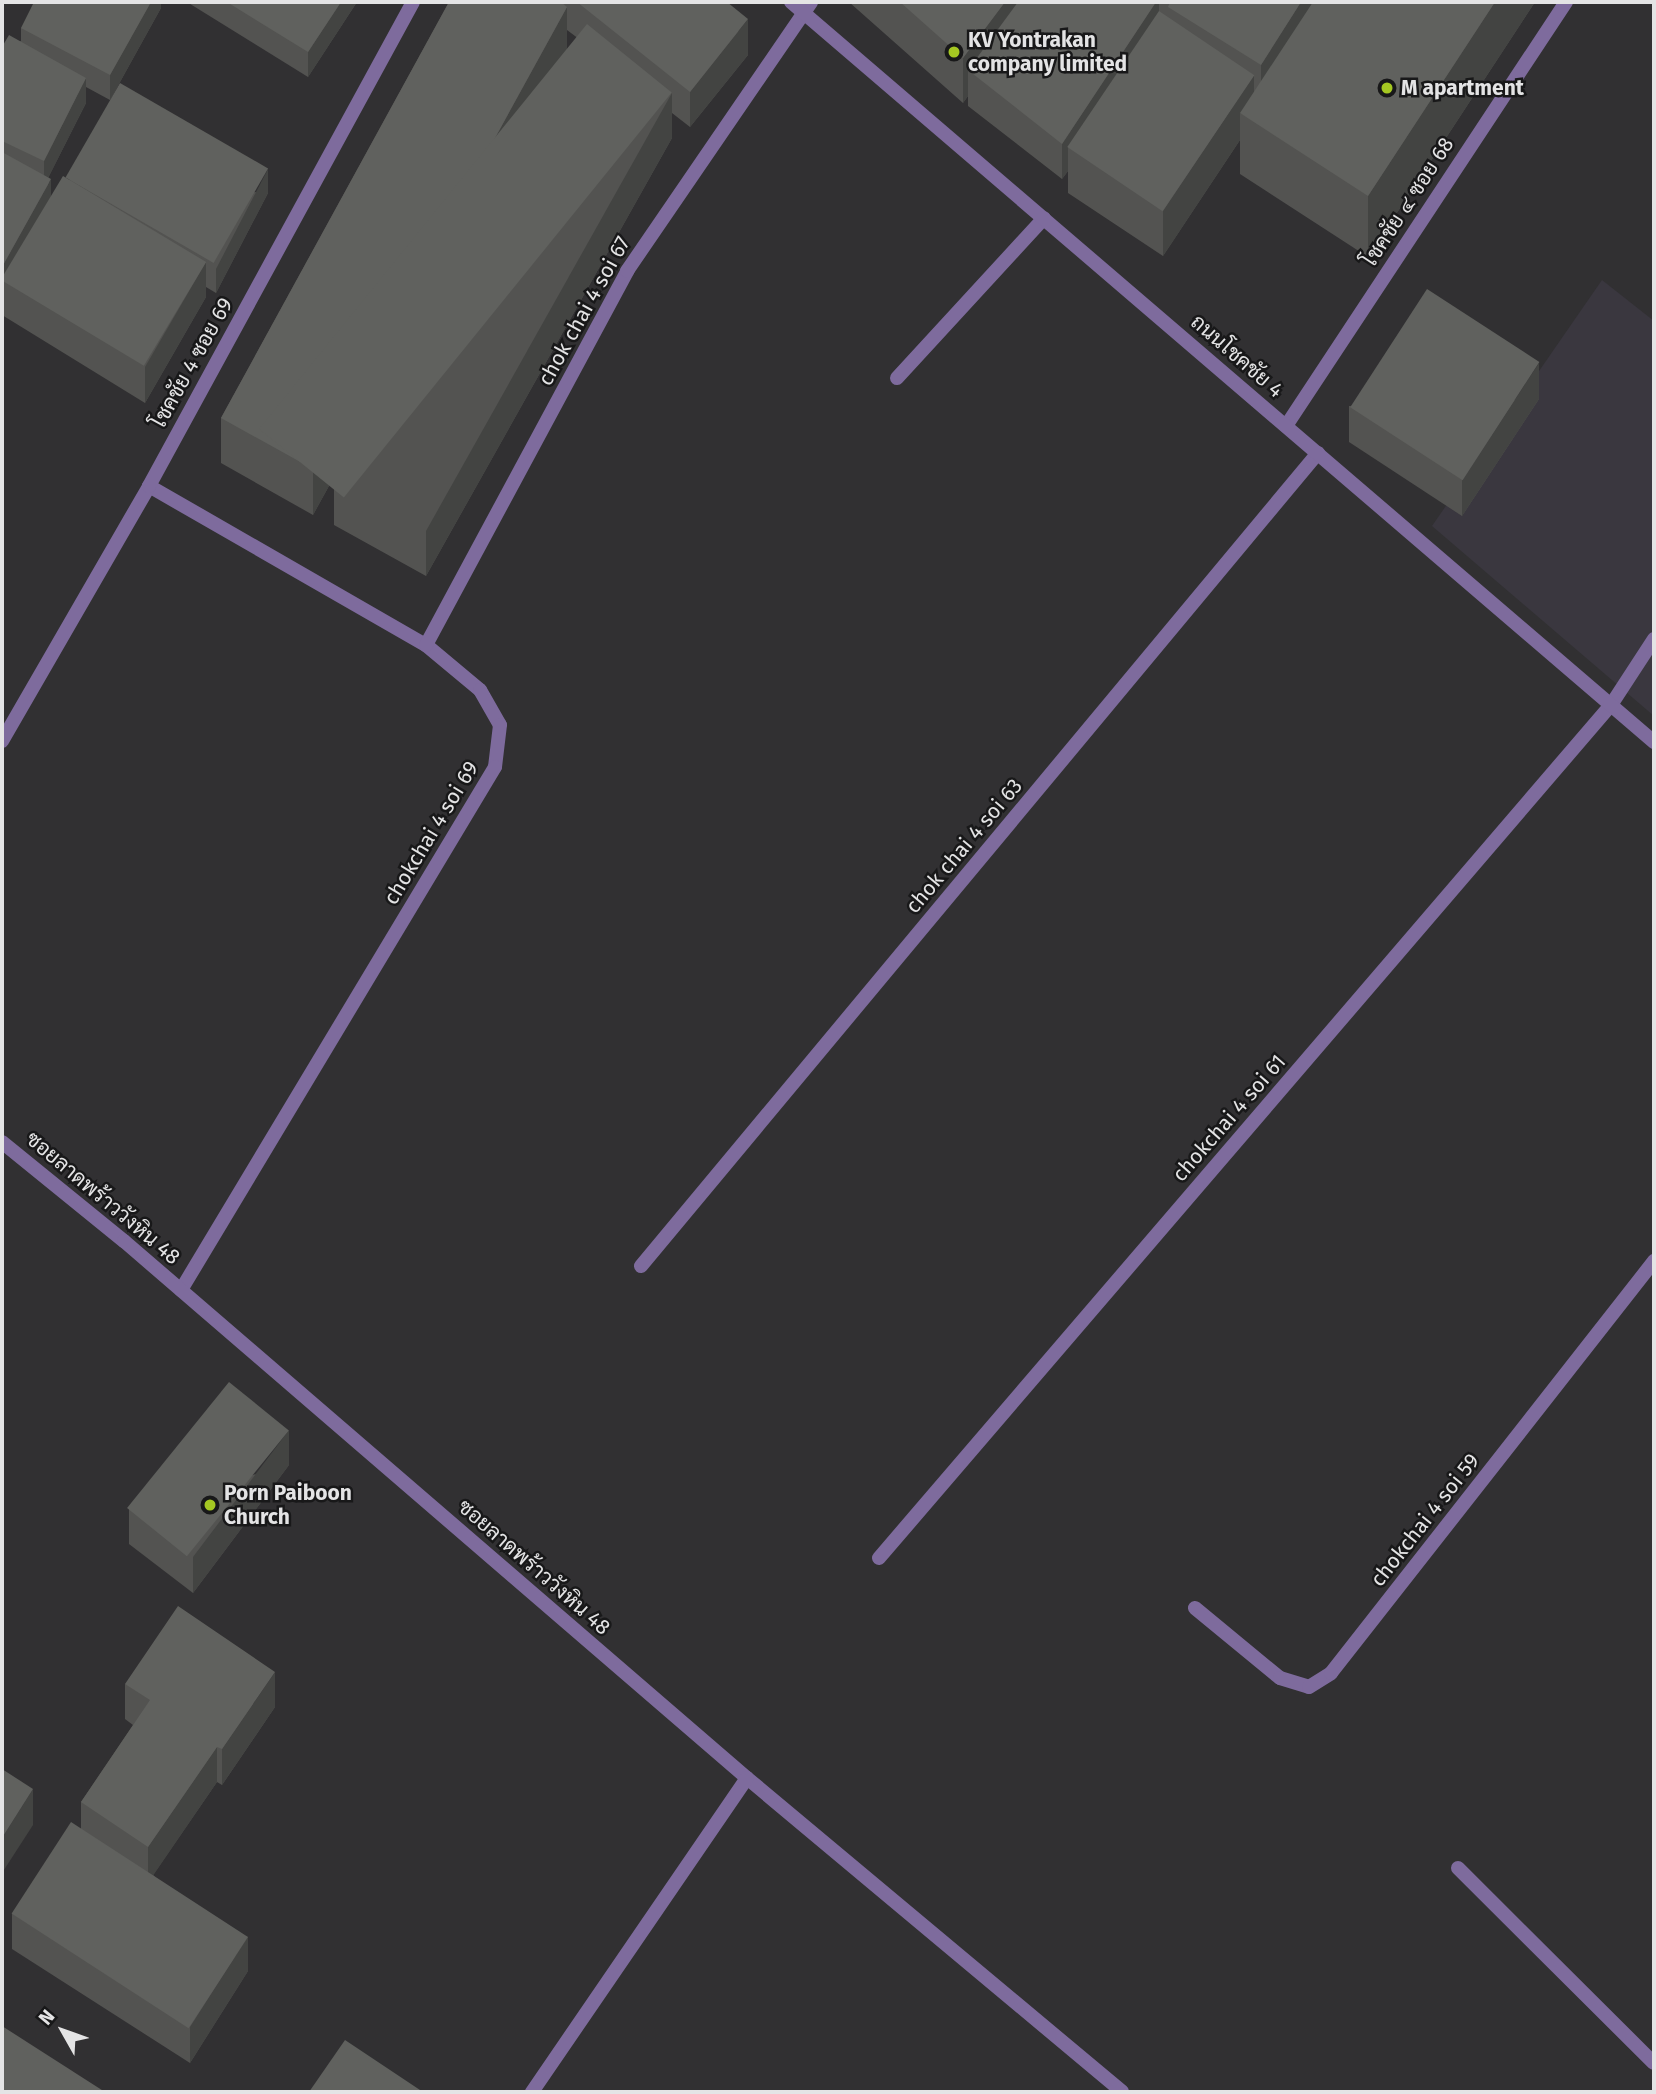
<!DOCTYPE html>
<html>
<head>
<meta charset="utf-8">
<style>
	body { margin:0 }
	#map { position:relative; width:1656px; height:2094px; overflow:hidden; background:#313032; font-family:"Fira Sans",Sarabun,sans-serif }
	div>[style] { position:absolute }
	.built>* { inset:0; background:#3a373f }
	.minor>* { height:14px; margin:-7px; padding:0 7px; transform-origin:7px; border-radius:7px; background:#7e6b9d }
	.tertiary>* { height:14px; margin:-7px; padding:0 7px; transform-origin:7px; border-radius:7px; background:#7e6b9d }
	.wall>* { inset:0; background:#535351 }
	.shaded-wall>* { inset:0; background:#434442 }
	.building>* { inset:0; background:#60615e; transform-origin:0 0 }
	.dots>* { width:19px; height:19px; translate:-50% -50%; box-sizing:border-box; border:4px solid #181819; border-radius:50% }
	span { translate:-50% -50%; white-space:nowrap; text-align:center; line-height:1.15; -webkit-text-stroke:5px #181819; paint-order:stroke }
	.poi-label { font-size:21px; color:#e4e4e5; font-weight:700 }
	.left { translate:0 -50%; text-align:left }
	.street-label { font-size:21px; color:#e4e4e5 }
	.frame { position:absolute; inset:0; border:4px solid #e4e4e5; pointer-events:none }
	.north { position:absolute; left:28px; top:1996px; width:70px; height:70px; -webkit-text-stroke:5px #181819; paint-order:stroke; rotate:310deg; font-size:19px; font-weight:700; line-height:28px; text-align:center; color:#e4e4e5 }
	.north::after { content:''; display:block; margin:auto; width:24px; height:32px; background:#e4e4e5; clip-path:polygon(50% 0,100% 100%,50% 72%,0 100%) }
</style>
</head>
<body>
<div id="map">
	<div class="built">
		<div style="clip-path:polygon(1602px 280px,1654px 321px,1654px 716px,1432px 526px)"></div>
	</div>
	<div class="minor">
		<div style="left:897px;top:378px;width:217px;rotate:-47.4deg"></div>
		<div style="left:1286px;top:426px;width:508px;rotate:-56.56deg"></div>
		<div style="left:149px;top:486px;width:319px;rotate:29.9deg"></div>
		<div style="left:426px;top:645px;width:70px;rotate:39.8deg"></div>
		<div style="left:480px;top:690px;width:40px;rotate:60.3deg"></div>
		<div style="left:500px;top:725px;width:42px;rotate:96.8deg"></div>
		<div style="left:495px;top:767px;width:610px;rotate:120.98deg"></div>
		<div style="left:426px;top:645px;width:425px;rotate:-61.7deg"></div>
		<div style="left:627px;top:271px;width:326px;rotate:-55.6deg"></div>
		<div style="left:641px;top:1266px;width:1058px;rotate:-50.22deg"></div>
		<div style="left:879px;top:1558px;width:1124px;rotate:-49.37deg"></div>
		<div style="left:1611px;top:705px;width:79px;rotate:-56.9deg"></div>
		<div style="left:1195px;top:1608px;width:110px;rotate:39.5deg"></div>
		<div style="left:1280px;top:1678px;width:30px;rotate:17deg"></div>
		<div style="left:1309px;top:1687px;width:26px;rotate:-32deg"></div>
		<div style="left:1331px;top:1673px;width:524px;rotate:-51.9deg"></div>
		<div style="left:747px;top:1778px;width:489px;rotate:39.9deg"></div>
		<div style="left:1458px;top:1868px;width:276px;rotate:44.9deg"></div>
	</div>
	<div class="tertiary">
		<div style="left:791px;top:2px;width:1137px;rotate:40.61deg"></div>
		<div style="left:2px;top:741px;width:294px;rotate:-60deg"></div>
		<div style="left:149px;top:486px;width:551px;rotate:-61.39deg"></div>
		<div style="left:2px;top:1142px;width:157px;rotate:39.1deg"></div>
		<div style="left:124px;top:1241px;width:822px;rotate:40.76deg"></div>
		<div style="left:747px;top:1778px;width:381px;rotate:124.4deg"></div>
	</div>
	<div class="wall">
		<div style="clip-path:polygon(161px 2px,161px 8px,110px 100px,86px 87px,86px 103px,48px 178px,51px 197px,70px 180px,268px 193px,216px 293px,206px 287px,206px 297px,145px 403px,2px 315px,2px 47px,21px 41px,21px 28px)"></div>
		<div style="clip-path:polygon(187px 2px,357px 2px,308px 77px)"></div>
		<div style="clip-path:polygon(449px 2px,727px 2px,748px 55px,690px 127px,672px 113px,672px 138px,426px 576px,334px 525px,334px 480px,579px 39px,567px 30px,567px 53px,313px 515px,221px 463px,221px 418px)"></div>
		<div style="clip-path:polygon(849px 2px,1535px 2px,1368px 257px,1240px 174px,1240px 140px,1163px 256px,1068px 193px,1068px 171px,1062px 179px,968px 106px,968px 96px,963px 103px)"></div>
		<div style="clip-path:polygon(1539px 399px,1462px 516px,1349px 442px,1349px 406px)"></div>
		<div style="clip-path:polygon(289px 1465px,193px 1593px,129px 1544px,129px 1509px)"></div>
		<div style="clip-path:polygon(125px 1684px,275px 1707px,222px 1785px,217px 1782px,153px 1875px,248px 1971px,190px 2063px,12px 1949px,12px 1914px,81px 1829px,81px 1802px,133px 1725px,125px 1719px)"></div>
	</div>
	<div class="shaded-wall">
		<div style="clip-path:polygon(151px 2px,161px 2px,161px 8px,110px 100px,110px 75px)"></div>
		<div style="clip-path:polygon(341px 2px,357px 2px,308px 77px,308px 52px)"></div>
		<div style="clip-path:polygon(1005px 2px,1039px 2px,968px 70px,968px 96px,963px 103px,963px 58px)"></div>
		<div style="clip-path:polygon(1156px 2px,1159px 2px,1159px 32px,1068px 148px,1068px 171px,1062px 179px,1062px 144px)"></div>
		<div style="clip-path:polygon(1301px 2px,1330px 2px,1261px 111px,1261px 65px)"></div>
		<div style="clip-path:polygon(1495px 2px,1535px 2px,1368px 257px,1368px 196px)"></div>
		<div style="clip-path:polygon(567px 7px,567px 53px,313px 515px,313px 469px)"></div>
		<div style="clip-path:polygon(748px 19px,748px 55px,690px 127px,690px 92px)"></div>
		<div style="clip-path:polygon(1254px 75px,1254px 120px,1240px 113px,1240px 140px,1163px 256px,1163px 211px)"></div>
		<div style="clip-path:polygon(86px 78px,86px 103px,44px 186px,44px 161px)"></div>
		<div style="clip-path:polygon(672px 93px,672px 138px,426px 576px,426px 531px)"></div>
		<div style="clip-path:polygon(268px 169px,268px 193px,216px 293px,216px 269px)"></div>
		<div style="clip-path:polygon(51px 179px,51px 203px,2px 280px,2px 267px)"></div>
		<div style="clip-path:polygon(206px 262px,206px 297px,145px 403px,145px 367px)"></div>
		<div style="clip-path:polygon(1539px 363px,1539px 399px,1462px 516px,1462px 480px)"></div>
		<div style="clip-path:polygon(289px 1430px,289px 1465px,193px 1593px,193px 1557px)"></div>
		<div style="clip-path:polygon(275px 1672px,275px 1707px,222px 1785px,222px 1749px)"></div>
		<div style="clip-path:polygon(217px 1747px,217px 1782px,148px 1883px,148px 1847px)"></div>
		<div style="clip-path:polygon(33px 1789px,33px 1825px,2px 1873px,2px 1838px)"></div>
		<div style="clip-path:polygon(248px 1936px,248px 1971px,190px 2063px,190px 2027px)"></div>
	</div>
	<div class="building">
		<div style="clip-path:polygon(34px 2px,151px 2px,110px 75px,21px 28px)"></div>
		<div style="clip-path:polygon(227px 2px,341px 2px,308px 52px)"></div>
		<div style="clip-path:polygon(449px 2px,561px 2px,567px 7px,313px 469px,221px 418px)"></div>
		<div style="clip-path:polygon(577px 2px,727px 2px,748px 19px,690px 92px)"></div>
		<div style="clip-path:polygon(900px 2px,1005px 2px,963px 58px)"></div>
		<div style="clip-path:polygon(1018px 2px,1156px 2px,1062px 144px,968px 70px)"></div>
		<div style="clip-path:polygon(1170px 2px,1301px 2px,1261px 65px,1168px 7px)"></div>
		<div style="clip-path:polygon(1313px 2px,1495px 2px,1368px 196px,1240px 113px)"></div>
		<div style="left:1159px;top:11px;width:115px;height:164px;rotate:34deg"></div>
		<div style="left:587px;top:24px;width:109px;height:521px;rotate:39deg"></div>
		<div style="clip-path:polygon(9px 35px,86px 78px,44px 161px,2px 141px,2px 47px)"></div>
		<div style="left:120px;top:83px;width:171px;height:109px;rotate:30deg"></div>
		<div style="clip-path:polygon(2px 152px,51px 179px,2px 267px)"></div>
		<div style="left:63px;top:176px;width:167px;height:121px;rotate:31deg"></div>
		<div style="left:1427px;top:289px;width:134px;height:141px;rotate:33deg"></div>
		<div style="left:229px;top:1382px;width:77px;height:162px;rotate:39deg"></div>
		<div style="clip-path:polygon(178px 1606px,275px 1672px,222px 1749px,217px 1747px,148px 1847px,81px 1802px,150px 1700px,125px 1684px)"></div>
		<div style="clip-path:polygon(2px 1769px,33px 1789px,2px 1838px)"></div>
		<div style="left:71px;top:1822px;width:211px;height:109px;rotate:33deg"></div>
		<div style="clip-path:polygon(2px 2026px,105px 2092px,2px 2092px)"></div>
		<div style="clip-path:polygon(345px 2040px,423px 2092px,309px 2092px)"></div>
	</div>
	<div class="dots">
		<div style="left:954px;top:52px;background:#a5c822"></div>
		<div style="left:1387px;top:88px;background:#a5c822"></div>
		<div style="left:210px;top:1505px;background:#a5c822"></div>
	</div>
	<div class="poi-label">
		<span class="left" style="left:968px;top:52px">KV Yontrakan<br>company limited</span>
		<span class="left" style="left:1401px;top:88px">M apartment</span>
		<span class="left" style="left:224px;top:1505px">Porn Paiboon<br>Church</span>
	</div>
	<div class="street-label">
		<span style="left:1408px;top:202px;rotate:-57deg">โชคชัย ๔ ซอย 68</span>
		<span style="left:584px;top:311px;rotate:-61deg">chok chai 4 soi 67</span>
		<span style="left:1237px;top:356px;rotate:41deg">ถนนโชคชัย 4</span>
		<span style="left:192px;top:363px;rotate:-61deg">โชคชัย 4 ซอย 69</span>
		<span style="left:431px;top:833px;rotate:-59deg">chokchai 4 soi 69</span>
		<span style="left:964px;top:846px;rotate:-50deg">chok chai 4 soi 63</span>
		<span style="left:1229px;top:1118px;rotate:-49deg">chokchai 4 soi 61</span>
		<span style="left:103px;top:1198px;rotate:40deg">ซอยลาดพร้าววังหิน 48</span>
		<span style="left:1425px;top:1520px;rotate:-52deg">chokchai 4 soi 59</span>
		<span style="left:534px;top:1567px;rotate:41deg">ซอยลาดพร้าววังหิน 48</span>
	</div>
	<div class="frame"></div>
	<div class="north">N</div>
</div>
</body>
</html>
